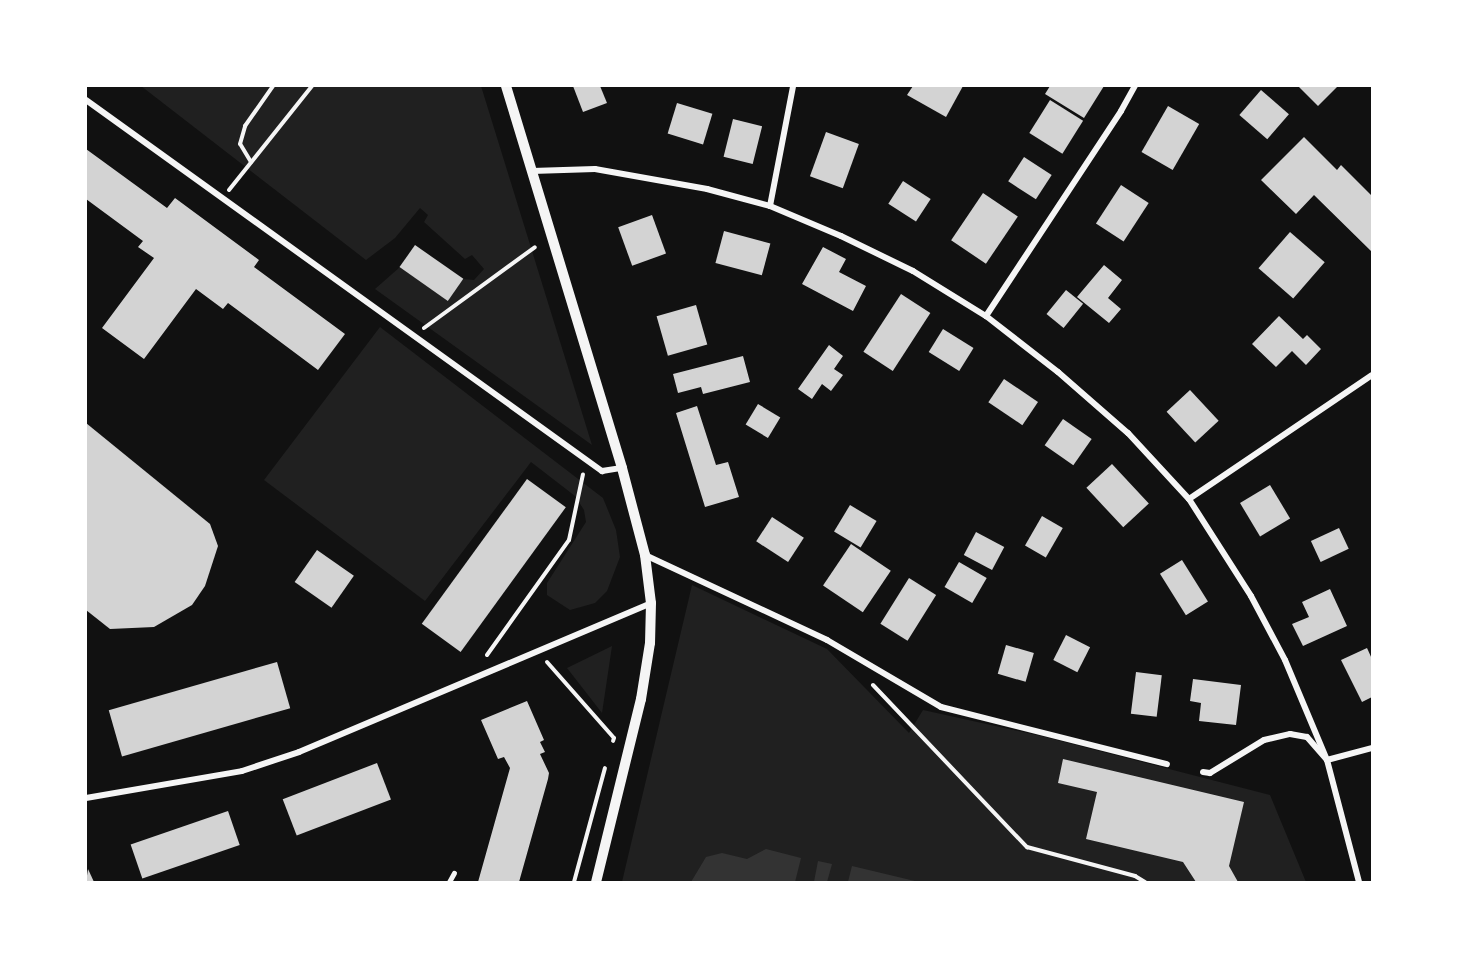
<!DOCTYPE html>
<html>
<head>
<meta charset="utf-8">
<style>
	body { margin:0 }
	#map { position:relative; width:1458px; height:968px; overflow:hidden; background:#111; font-family:Ubuntu,sans-serif }
	div>[style] { position:absolute }
	.green>* { inset:0; background:#202020 }
	.water>* { inset:0; background:#333 }
	.building>* { inset:0; background:#d3d3d3; transform-origin:0 0 }
	.path>* { height:4px; margin:-2px; padding:0 2px; transform-origin:2px; border-radius:2px; background:#f5f5f5 }
	.service>* { height:4.5px; margin:-2.25px; padding:0 2.25px; transform-origin:2.25px; border-radius:2.25px; background:#f5f5f5 }
	.minor>* { height:6px; margin:-3px; padding:0 3px; transform-origin:3px; border-radius:3px; background:#f5f5f5 }
	.tertiary>* { height:10px; margin:-5px; padding:0 5px; transform-origin:5px; border-radius:5px; background:#f5f5f5 }
	span { translate:-50% -50%; white-space:nowrap; text-align:center; line-height:1.15; -webkit-text-stroke:6px #fff; paint-order:stroke }
	.frame { position:absolute; inset:0; border:87px solid #fff; pointer-events:none }
</style>
</head>
<body>
<div id="map">
	<div class="green">
		<div style="clip-path:polygon(141px 86px,481px 86px,592px 445px,375px 289px,400px 267px,448px 300px,463px 279px,474px 280px,484px 269px,472px 255px,465px 259px,424px 222px,428px 215px,420px 208px,395px 238px,366px 260px)"></div>
		<div style="clip-path:polygon(380px 327px,603px 498px,616px 530px,620px 557px,607px 591px,595px 603px,570px 610px,547px 595px,547px 583px,586px 522px,584px 510px,575px 496px,531px 462px,425px 601px,264px 480px)"></div>
		<div style="clip-path:polygon(692px 585px,827px 649px,909px 733px,923px 710px,1041px 736px,1270px 795px,1306px 882px,622px 882px)"></div>
		<div style="clip-path:polygon(612px 646px,602px 713px,567px 668px)"></div>
	</div>
	<div class="water">
		<div style="clip-path:polygon(766px 849px,801px 858px,795px 882px,691px 882px,706px 857px,722px 853px,747px 859px)"></div>
		<div style="clip-path:polygon(818px 861px,832px 864px,827px 882px,814px 882px)"></div>
		<div style="clip-path:polygon(852px 866px,919px 882px,848px 882px)"></div>
	</div>
	<div class="building">
		<div style="clip-path:polygon(573px 86px,600px 86px,607px 103px,583px 112px)"></div>
		<div style="clip-path:polygon(913px 86px,963px 86px,946px 117px,907px 95px)"></div>
		<div style="clip-path:polygon(1050px 86px,1104px 86px,1084px 118px,1045px 94px)"></div>
		<div style="clip-path:polygon(1298px 86px,1336px 86px,1337px 87px,1318px 106px)"></div>
		<div style="left:1261px;top:90px;width:37px;height:33px;rotate:41deg"></div>
		<div style="left:1050px;top:100px;width:39px;height:39px;rotate:32deg"></div>
		<div style="left:677px;top:103px;width:37px;height:32px;rotate:17deg"></div>
		<div style="left:1168px;top:106px;width:36px;height:53px;rotate:30deg"></div>
		<div style="left:733px;top:119px;width:30px;height:39px;rotate:14deg"></div>
		<div style="left:826px;top:132px;width:35px;height:47px;rotate:20deg"></div>
		<div style="clip-path:polygon(1304px 137px,1337px 170px,1341px 165px,1372px 196px,1372px 252px,1314px 195px,1296px 214px,1261px 180px)"></div>
		<div style="clip-path:polygon(86px 149px,167px 208px,175px 198px,259px 260px,254px 267px,345px 334px,318px 370px,228px 303px,223px 309px,196px 289px,144px 359px,102px 328px,154px 258px,138px 247px,143px 241px,86px 199px)"></div>
		<div style="left:1024px;top:157px;width:33px;height:29px;rotate:33deg"></div>
		<div style="left:903px;top:181px;width:33px;height:27px;rotate:33deg"></div>
		<div style="left:1121px;top:185px;width:33px;height:46px;rotate:33deg"></div>
		<div style="left:983px;top:193px;width:42px;height:57px;rotate:34deg"></div>
		<div style="left:652px;top:215px;width:41px;height:36px;rotate:70deg"></div>
		<div style="left:724px;top:231px;width:48px;height:33px;rotate:15deg"></div>
		<div style="left:1290px;top:232px;width:46px;height:48px;rotate:41deg"></div>
		<div style="left:415px;top:245px;width:59px;height:27px;rotate:35deg"></div>
		<div style="clip-path:polygon(823px 247px,846px 259px,839px 272px,866px 286px,853px 311px,802px 284px)"></div>
		<div style="clip-path:polygon(1104px 265px,1122px 280px,1108px 298px,1121px 309px,1109px 323px,1077px 297px)"></div>
		<div style="left:1066px;top:290px;width:22px;height:31px;rotate:39deg"></div>
		<div style="left:901px;top:294px;width:35px;height:69px;rotate:33deg"></div>
		<div style="left:696px;top:305px;width:41px;height:41px;rotate:74deg"></div>
		<div style="clip-path:polygon(1279px 316px,1303px 339px,1307px 335px,1321px 349px,1306px 365px,1292px 351px,1276px 367px,1252px 344px)"></div>
		<div style="left:943px;top:329px;width:36px;height:27px;rotate:32deg"></div>
		<div style="clip-path:polygon(829px 345px,843px 356px,834px 369px,843px 375px,831px 391px,822px 384px,812px 399px,798px 389px)"></div>
		<div style="clip-path:polygon(743px 356px,750px 382px,703px 394px,701px 387px,678px 393px,673px 374px)"></div>
		<div style="left:1004px;top:379px;width:41px;height:28px;rotate:34deg"></div>
		<div style="left:1190px;top:390px;width:42px;height:32px;rotate:47deg"></div>
		<div style="left:758px;top:404px;width:26px;height:24px;rotate:31deg"></div>
		<div style="clip-path:polygon(697px 406px,716px 465px,728px 462px,739px 497px,705px 507px,676px 413px)"></div>
		<div style="left:1063px;top:419px;width:35px;height:32px;rotate:35deg"></div>
		<div style="clip-path:polygon(86px 423px,210px 524px,218px 546px,205px 586px,192px 605px,154px 627px,110px 629px,86px 610px)"></div>
		<div style="left:1112px;top:464px;width:54px;height:35px;rotate:47deg"></div>
		<div style="left:527px;top:479px;width:48px;height:179px;rotate:36deg"></div>
		<div style="left:1270px;top:485px;width:39px;height:35px;rotate:59deg"></div>
		<div style="left:850px;top:505px;width:31px;height:31px;rotate:31deg"></div>
		<div style="left:1042px;top:516px;width:24px;height:34px;rotate:30deg"></div>
		<div style="left:772px;top:517px;width:38px;height:29px;rotate:33deg"></div>
		<div style="left:1339px;top:528px;width:23px;height:31px;rotate:65deg"></div>
		<div style="left:976px;top:532px;width:32px;height:26px;rotate:28deg"></div>
		<div style="left:851px;top:544px;width:48px;height:50px;rotate:34deg"></div>
		<div style="left:317px;top:550px;width:45px;height:39px;rotate:35deg"></div>
		<div style="left:1182px;top:560px;width:49px;height:26px;rotate:58deg"></div>
		<div style="left:959px;top:562px;width:32px;height:29px;rotate:30deg"></div>
		<div style="left:909px;top:578px;width:32px;height:54px;rotate:32deg"></div>
		<div style="clip-path:polygon(1330px 589px,1347px 626px,1303px 646px,1292px 624px,1309px 617px,1302px 602px)"></div>
		<div style="left:1066px;top:635px;width:27px;height:28px;rotate:27deg"></div>
		<div style="left:1006px;top:645px;width:29px;height:30px;rotate:16deg"></div>
		<div style="clip-path:polygon(1367px 648px,1372px 659px,1372px 697px,1362px 702px,1341px 660px)"></div>
		<div style="left:277px;top:662px;width:48px;height:175px;rotate:74deg"></div>
		<div style="left:1136px;top:672px;width:26px;height:42px;rotate:7deg"></div>
		<div style="clip-path:polygon(1193px 679px,1241px 685px,1236px 725px,1199px 721px,1201px 703px,1190px 701px)"></div>
		<div style="clip-path:polygon(527px 701px,544px 740px,540px 742px,545px 752px,540px 754px,549px 773px,548px 779px,519px 882px,478px 882px,510px 768px,504px 757px,498px 759px,481px 720px)"></div>
		<div style="clip-path:polygon(1063px 759px,1244px 802px,1229px 866px,1238px 882px,1196px 882px,1183px 862px,1086px 839px,1097px 792px,1058px 783px)"></div>
		<div style="left:377px;top:763px;width:39px;height:101px;rotate:69deg"></div>
		<div style="left:228px;top:811px;width:36px;height:103px;rotate:71deg"></div>
		<div style="clip-path:polygon(88px 869px,94px 882px,86px 882px)"></div>
	</div>
	<div class="path">
		<div style="left:251px;top:162px;width:21px;rotate:-121deg"></div>
		<div style="left:240px;top:144px;width:19px;rotate:-74deg"></div>
		<div style="left:245px;top:126px;width:49px;rotate:-55deg"></div>
		<div style="left:229px;top:190px;width:133px;rotate:-51.4deg"></div>
		<div style="left:424px;top:328px;width:137px;rotate:-36.1deg"></div>
		<div style="left:487px;top:655px;width:141px;rotate:-54.5deg"></div>
		<div style="left:569px;top:540px;width:67px;rotate:-78deg"></div>
		<div style="left:547px;top:662px;width:101px;rotate:48.6deg"></div>
		<div style="left:614px;top:738px;width:3px;rotate:108deg"></div>
		<div style="left:873px;top:685px;width:224px;rotate:46.5deg"></div>
		<div style="left:1027px;top:847px;width:112px;rotate:15deg"></div>
		<div style="left:1135px;top:876px;width:12px;rotate:31deg"></div>
		<div style="left:574px;top:882px;width:118px;rotate:-74.8deg"></div>
	</div>
	<div class="service">
		<div style="left:449px;top:882px;width:10px;rotate:-61deg"></div>
	</div>
	<div class="minor">
		<div style="left:86px;top:100px;width:636px;rotate:35.72deg"></div>
		<div style="left:602px;top:471px;width:20px;rotate:-9deg"></div>
		<div style="left:532px;top:171px;width:63px;rotate:-1.8deg"></div>
		<div style="left:595px;top:169px;width:114px;rotate:10.1deg"></div>
		<div style="left:707px;top:189px;width:65px;rotate:15.1deg"></div>
		<div style="left:770px;top:206px;width:77px;rotate:22.9deg"></div>
		<div style="left:841px;top:236px;width:80px;rotate:25.9deg"></div>
		<div style="left:913px;top:271px;width:86px;rotate:31.7deg"></div>
		<div style="left:986px;top:316px;width:91px;rotate:37.9deg"></div>
		<div style="left:1058px;top:372px;width:93px;rotate:41.1deg"></div>
		<div style="left:1128px;top:433px;width:90px;rotate:47.3deg"></div>
		<div style="left:1189px;top:499px;width:115px;rotate:57.4deg"></div>
		<div style="left:1251px;top:596px;width:72px;rotate:62deg"></div>
		<div style="left:1285px;top:660px;width:108px;rotate:67.2deg"></div>
		<div style="left:1327px;top:760px;width:126px;rotate:75.3deg"></div>
		<div style="left:770px;top:206px;width:122px;rotate:-79.1deg"></div>
		<div style="left:986px;top:316px;width:245px;rotate:-56.6deg"></div>
		<div style="left:1121px;top:111px;width:29px;rotate:-61deg"></div>
		<div style="left:1189px;top:499px;width:221px;rotate:-34.1deg"></div>
		<div style="left:645px;top:555px;width:201px;rotate:25deg"></div>
		<div style="left:827px;top:640px;width:132px;rotate:30.4deg"></div>
		<div style="left:941px;top:707px;width:233px;rotate:14.2deg"></div>
		<div style="left:1203px;top:772px;width:7px;rotate:8deg"></div>
		<div style="left:1210px;top:773px;width:63px;rotate:-31.4deg"></div>
		<div style="left:1264px;top:740px;width:27px;rotate:-13deg"></div>
		<div style="left:1290px;top:734px;width:17px;rotate:10deg"></div>
		<div style="left:1307px;top:737px;width:30px;rotate:49deg"></div>
		<div style="left:1327px;top:760px;width:47px;rotate:-14.9deg"></div>
		<div style="left:86px;top:798px;width:158px;rotate:-9.8deg"></div>
		<div style="left:242px;top:771px;width:60px;rotate:-18.4deg"></div>
		<div style="left:299px;top:752px;width:382px;rotate:-22.9deg"></div>
	</div>
	<div class="tertiary">
		<div style="left:506px;top:86px;width:399px;rotate:73.1deg"></div>
		<div style="left:622px;top:468px;width:90px;rotate:75.2deg"></div>
		<div style="left:645px;top:555px;width:48px;rotate:82.9deg"></div>
		<div style="left:651px;top:603px;width:40px;rotate:91.4deg"></div>
		<div style="left:650px;top:643px;width:57px;rotate:99.1deg"></div>
		<div style="left:641px;top:699px;width:188px;rotate:103.8deg"></div>
	</div>
	<div class="frame"></div>
</div>
</body>
</html>
